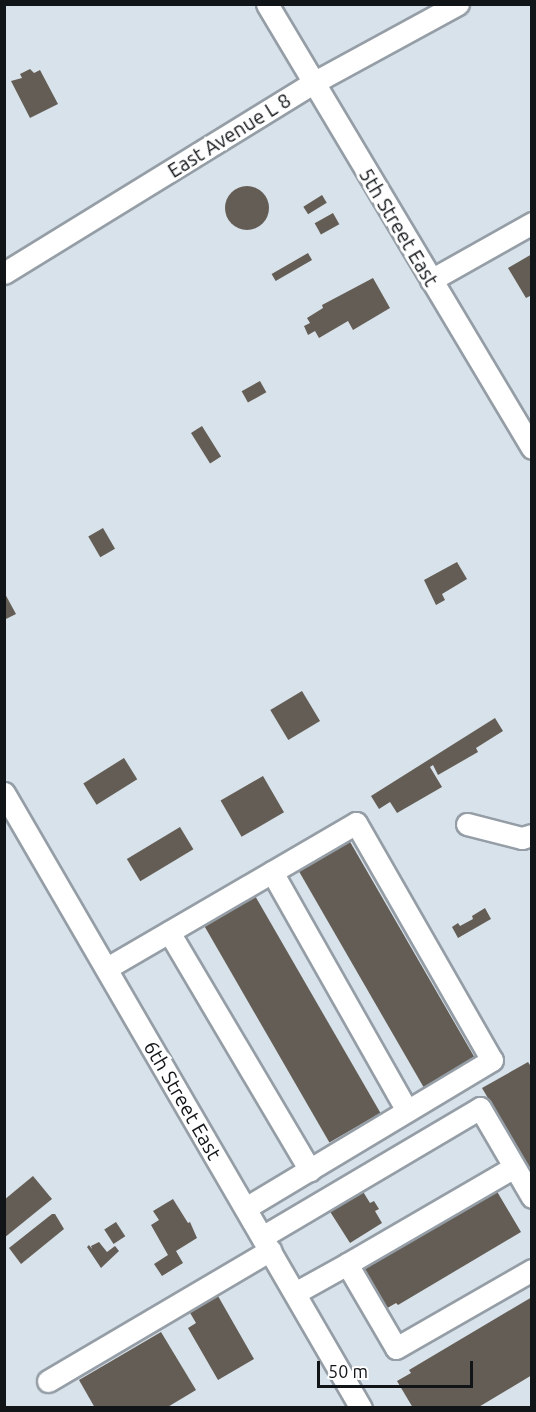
<!DOCTYPE html>
<html>
<head>
<meta charset="utf-8">
<style>
	body { margin:0 }
	#map { position:relative; width:536px; height:1412px; overflow:hidden; background:#d8e2ea; font-family:Ubuntu,sans-serif }
	div>[style] { position:absolute }
	.building>* { inset:0; background:#645d55; transform-origin:0 0 }
	.round { border-radius:50% }
	.roads { filter:drop-shadow(2px 0 #959ea6) drop-shadow(-2px 0 #959ea6) drop-shadow(0 2px #959ea6) drop-shadow(0 -2px #959ea6) }
	.minor>* { height:21px; margin:-10.5px; padding:0 10.5px; transform-origin:10.5px; border-radius:10.5px; background:#fff }
	span { translate:-50% -50%; white-space:nowrap; text-align:center; line-height:1.15; -webkit-text-stroke:6px #fff; paint-order:stroke }
	.street-label { font-size:20px; color:#111518 }
	.frame { position:absolute; inset:0; border:6px solid #111518; pointer-events:none }
	.scale { position:absolute; left:317px; top:1361px; width:156px; height:27px; box-sizing:border-box; border:3px solid #111518; border-top:0; padding-left:8px; font-size:18px; line-height:21px; white-space:nowrap; color:#111518; -webkit-text-stroke:4px #fff; paint-order:stroke }
</style>
</head>
<body>
<div id="map">
	<div class="building">
		<div style="clip-path:polygon(30px 69px,34px 73px,40px 70px,58px 104px,30px 118px,11px 81px,22px 78px,20px 74px)"></div>
		<div class="round" style="left:225px;top:186px;width:44px;height:44px"></div>
		<div style="left:322px;top:195px;width:9px;height:22px;rotate:58deg"></div>
		<div style="left:333px;top:213px;width:13px;height:21px;rotate:61deg"></div>
		<div style="left:308px;top:253px;width:8px;height:42px;rotate:60deg"></div>
		<div style="clip-path:polygon(532px 254px,532px 295px,526px 298px,508px 268px)"></div>
		<div style="clip-path:polygon(373px 278px,390px 308px,353px 330px,348px 321px,319px 338px,315px 331px,308px 335px,304px 326px,310px 323px,307px 318px,323px 308px,322px 305px)"></div>
		<div style="left:260px;top:381px;width:13px;height:21px;rotate:61deg"></div>
		<div style="left:202px;top:426px;width:36px;height:13px;rotate:58deg"></div>
		<div style="left:103px;top:528px;width:24px;height:17px;rotate:60deg"></div>
		<div style="clip-path:polygon(457px 562px,467px 579px,442px 594px,445px 600px,436px 605px,424px 580px)"></div>
		<div style="clip-path:polygon(4px 592px,16px 614px,4px 620px)"></div>
		<div style="left:302px;top:691px;width:35px;height:37px;rotate:59deg"></div>
		<div style="clip-path:polygon(495px 718px,503px 731px,476px 748px,478px 752px,438px 775px,433px 765px,430px 767px,442px 787px,397px 813px,390px 802px,379px 809px,371px 796px)"></div>
		<div style="left:124px;top:758px;width:25px;height:48px;rotate:58deg"></div>
		<div style="left:263px;top:776px;width:42px;height:49px;rotate:60deg"></div>
		<div style="left:180px;top:827px;width:26px;height:62px;rotate:59deg"></div>
		<div style="left:349px;top:840px;width:253px;height:59px;rotate:60deg"></div>
		<div style="left:254px;top:894px;width:253px;height:59px;rotate:60deg"></div>
		<div style="clip-path:polygon(485px 908px,491px 919px,458px 938px,452px 927px,458px 923px,460px 926px,473px 919px,472px 916px)"></div>
		<div style="clip-path:polygon(528px 1062px,532px 1068px,532px 1173px,482px 1088px)"></div>
		<div style="clip-path:polygon(33px 1176px,52px 1199px,4px 1238px,4px 1200px)"></div>
		<div style="clip-path:polygon(492px 1183px,521px 1232px,398px 1305px,396px 1303px,384px 1310px,358px 1266px)"></div>
		<div style="clip-path:polygon(362px 1190px,370px 1203px,374px 1201px,379px 1209px,375px 1211px,382px 1223px,350px 1243px,329px 1210px)"></div>
		<div style="clip-path:polygon(173px 1199px,188px 1223px,190px 1222px,197px 1238px,176px 1251px,183px 1263px,162px 1276px,154px 1264px,168px 1255px,151px 1225px,159px 1220px,153px 1211px)"></div>
		<div style="clip-path:polygon(52px 1214px,55px 1214px,64px 1229px,21px 1264px,9px 1248px)"></div>
		<div style="left:116px;top:1222px;width:17px;height:14px;rotate:57deg"></div>
		<div style="clip-path:polygon(99px 1242px,107px 1252px,115px 1246px,119px 1251px,101px 1268px,87px 1247px,89px 1245px,92px 1249px,91px 1246px)"></div>
		<div style="clip-path:polygon(214px 1289px,254px 1359px,218px 1380px,188px 1328px,196px 1323px,186px 1306px)"></div>
		<div style="clip-path:polygon(532px 1297px,532px 1375px,477px 1408px,413px 1408px,397px 1381px,411px 1373px,409px 1370px)"></div>
		<div style="clip-path:polygon(161px 1332px,196px 1390px,166px 1408px,95px 1408px,79px 1380px)"></div>
	</div>
	<div class="roads">
		<div class="minor">
			<div style="left:267px;top:4px;width:517px;rotate:59.17deg"></div>
			<div style="left:4px;top:273px;width:363px;rotate:-31.6deg"></div>
			<div style="left:313px;top:83px;width:165px;rotate:-28.6deg"></div>
			<div style="left:431px;top:280px;width:116px;rotate:-29.4deg"></div>
			<div style="left:4px;top:793px;width:711px;rotate:59.87deg"></div>
			<div style="left:467px;top:824px;width:57px;rotate:14.3deg"></div>
			<div style="left:522px;top:838px;width:10px;rotate:-17deg"></div>
			<div style="left:272px;top:872px;width:274px;rotate:60.5deg"></div>
			<div style="left:169px;top:932px;width:277px;rotate:59.4deg"></div>
			<div style="left:107px;top:968px;width:288px;rotate:-30.2deg"></div>
			<div style="left:356px;top:823px;width:273px;rotate:60.2deg"></div>
			<div style="left:492px;top:1060px;width:287px;rotate:149deg"></div>
			<div style="left:262px;top:1237px;width:253px;rotate:-30.6deg"></div>
			<div style="left:480px;top:1108px;width:103px;rotate:59.7deg"></div>
			<div style="left:347px;top:1264px;width:193px;rotate:-30.1deg"></div>
			<div style="left:295px;top:1293px;width:60px;rotate:-29.1deg"></div>
			<div style="left:347px;top:1264px;width:97px;rotate:59.7deg"></div>
			<div style="left:396px;top:1348px;width:157px;rotate:-29.8deg"></div>
			<div style="left:48px;top:1381px;width:258px;rotate:-30.5deg"></div>
		</div>
	</div>
	<div class="street-label">
		<span style="left:229px;top:135px;rotate:-32deg">East Avenue L 8</span>
		<span style="left:399px;top:227px;rotate:59deg">5th Street East</span>
		<span style="left:183px;top:1100px;rotate:60deg">6th Street East</span>
	</div>
	<div class="frame"></div>
	<div class="scale">50 m</div>
</div>
</body>
</html>
